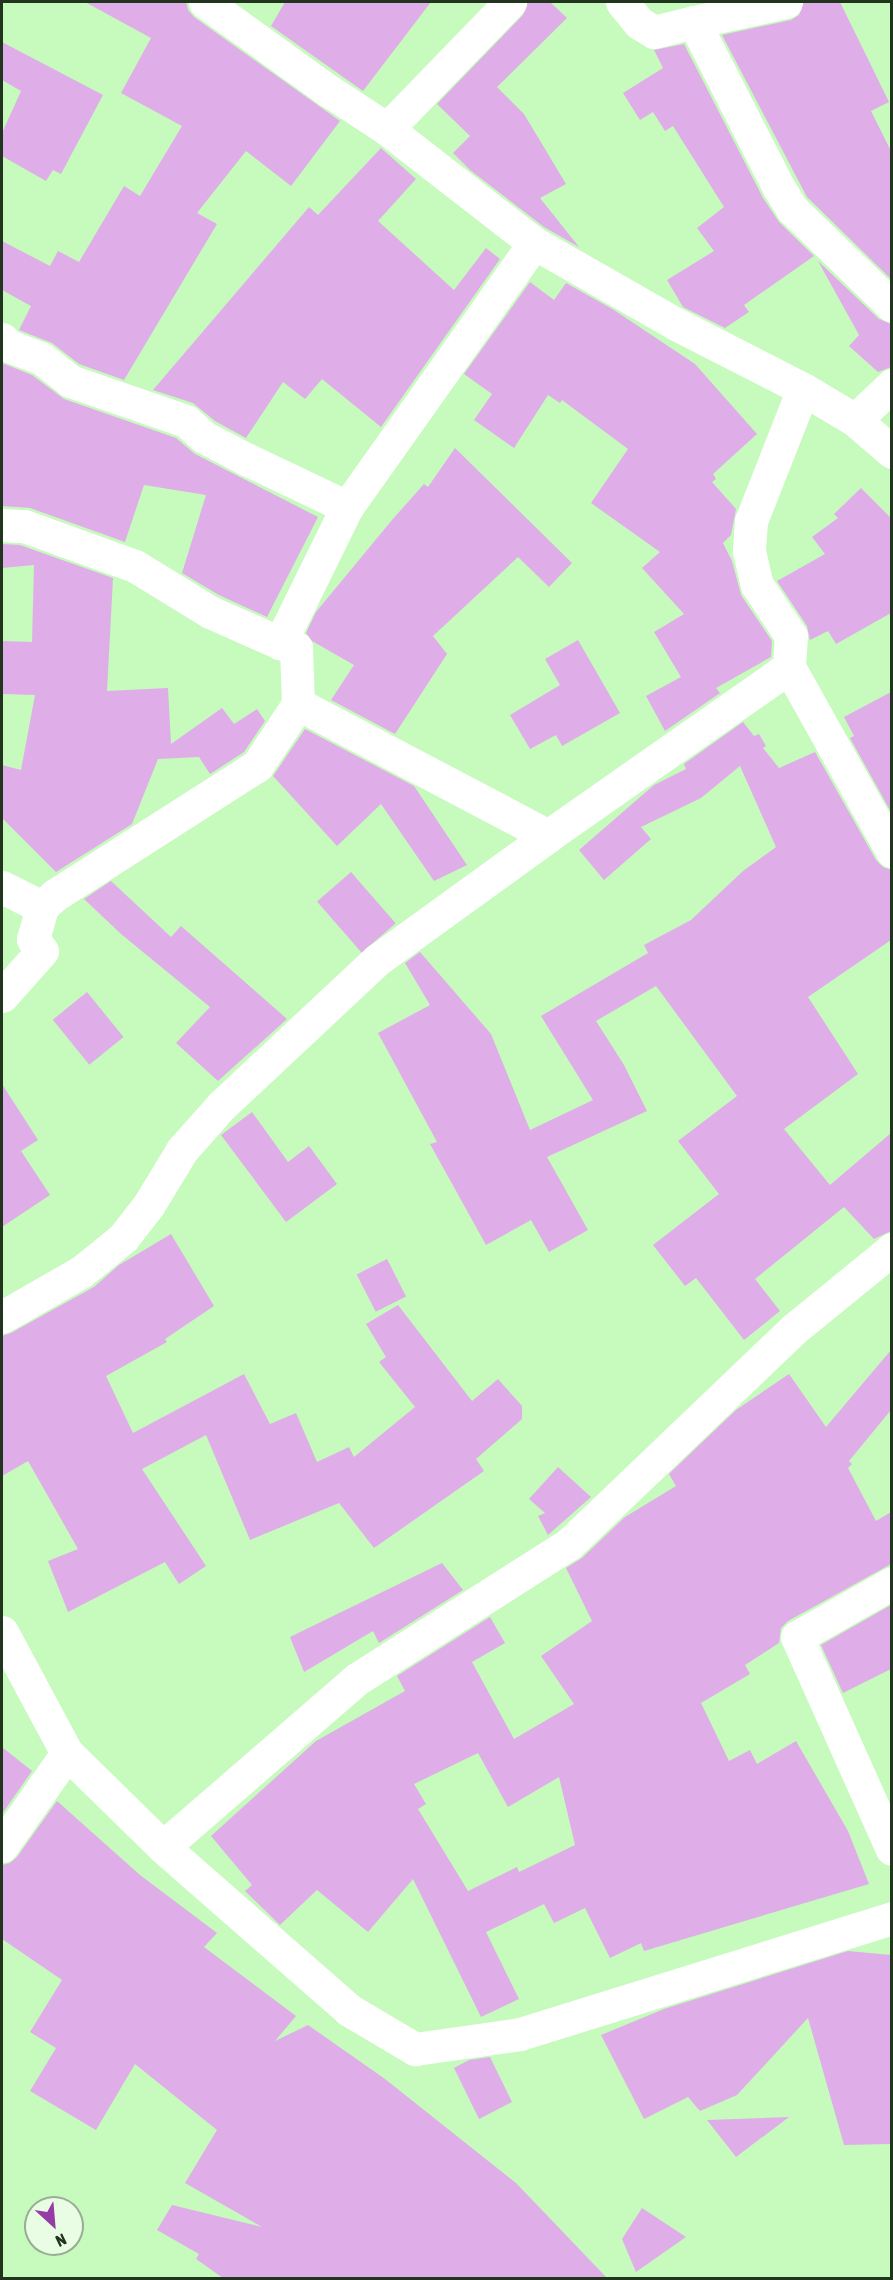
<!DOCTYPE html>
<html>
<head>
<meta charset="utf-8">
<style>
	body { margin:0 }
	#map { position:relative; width:893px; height:2280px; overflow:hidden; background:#c7fabd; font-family:"Asap Condensed",sans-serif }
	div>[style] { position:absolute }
	.building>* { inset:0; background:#dfaee9; transform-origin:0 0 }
	.minor>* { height:33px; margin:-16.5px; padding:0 16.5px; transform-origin:16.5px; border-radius:16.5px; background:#fff }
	span { translate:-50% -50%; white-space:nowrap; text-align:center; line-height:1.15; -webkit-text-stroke:5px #e9fde5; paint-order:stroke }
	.frame { position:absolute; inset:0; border:3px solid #21341d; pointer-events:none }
	.north { position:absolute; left:24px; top:2196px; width:60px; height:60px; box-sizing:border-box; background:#e9fde5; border:2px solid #99ad95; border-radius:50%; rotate:154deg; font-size:16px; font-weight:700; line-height:24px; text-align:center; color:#21341d }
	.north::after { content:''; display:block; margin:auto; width:21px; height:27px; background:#953ca7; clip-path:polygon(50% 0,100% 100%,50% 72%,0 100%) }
</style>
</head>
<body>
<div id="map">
	<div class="building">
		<div style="clip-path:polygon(85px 2px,186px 2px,188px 10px,194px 17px,340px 121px,291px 186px,246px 151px,197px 213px,217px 224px,124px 380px,79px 364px,52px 343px,19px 330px,31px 306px,2px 290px,2px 241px,50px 266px,58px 251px,79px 262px,124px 186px,140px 196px,182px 126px,121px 93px,151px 38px)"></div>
		<div style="clip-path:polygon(285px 2px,431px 2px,363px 91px,271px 26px)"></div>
		<div style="clip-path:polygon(528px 2px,550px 2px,567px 18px,497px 87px,524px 114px,566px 184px,540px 198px,579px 247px,544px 227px,470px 170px,453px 153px,470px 136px,437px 104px,523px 15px)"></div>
		<div style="clip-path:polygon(804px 2px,840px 2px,889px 102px,871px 111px,891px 151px,891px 279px,807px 197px,722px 35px,791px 20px,799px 15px)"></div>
		<div style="clip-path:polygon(2px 42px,103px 95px,61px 174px,53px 170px,46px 181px,2px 156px,2px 133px,21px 91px,2px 80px)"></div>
		<div style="clip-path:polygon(684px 44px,763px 198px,779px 222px,814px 256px,744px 305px,749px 312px,725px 328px,683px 307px,667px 280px,714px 251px,697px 228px,724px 207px,673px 126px,665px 131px,653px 112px,640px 120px,623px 93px,663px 68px,654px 50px)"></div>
		<div style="clip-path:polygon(381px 148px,416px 179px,378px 221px,454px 290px,486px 248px,500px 259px,381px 427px,322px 379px,305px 399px,283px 382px,246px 438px,215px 421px,193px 403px,153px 390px,309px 207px,318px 215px)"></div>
		<div style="clip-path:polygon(818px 261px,879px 319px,891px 324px,891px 367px,878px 372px,849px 346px,859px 335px)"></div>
		<div style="clip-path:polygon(530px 282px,554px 300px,566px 283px,614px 310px,695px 364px,757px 434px,713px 474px,716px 479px,712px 482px,736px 509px,731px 535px,723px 543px,732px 561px,741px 595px,772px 641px,771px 657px,716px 688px,720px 693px,665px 731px,646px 696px,681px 677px,654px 632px,684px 614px,642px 568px,660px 552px,591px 503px,628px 449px,562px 400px,560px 403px,548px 395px,514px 448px,474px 420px,492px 394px,464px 374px)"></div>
		<div style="clip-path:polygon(2px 363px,32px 375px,64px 399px,176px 438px,195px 454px,318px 517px,267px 617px,219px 595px,182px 573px,206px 495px,144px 485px,125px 542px,30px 508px,2px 506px)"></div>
		<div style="clip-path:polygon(455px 448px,572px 563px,549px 587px,518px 557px,433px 636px,447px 654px,395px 734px,331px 700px,354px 665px,312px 641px,306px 633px,316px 612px,392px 520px,424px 484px,428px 487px)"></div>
		<div style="clip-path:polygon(861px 488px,891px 518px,891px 613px,836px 644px,828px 631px,810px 640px,807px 626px,777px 581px,825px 554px,812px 537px,838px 518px,834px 514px)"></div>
		<div style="clip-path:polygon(2px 544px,20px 545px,113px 578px,107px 691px,168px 688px,171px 744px,222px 708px,234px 724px,257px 709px,265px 721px,244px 752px,210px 774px,199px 757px,158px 759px,132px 824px,56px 872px,2px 818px,2px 765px,21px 770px,35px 695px,2px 694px,2px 641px,32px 642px,34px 565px,2px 568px)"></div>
		<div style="clip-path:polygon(578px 640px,620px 713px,562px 746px,556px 735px,530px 749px,510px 715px,560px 685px,545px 659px)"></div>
		<div style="clip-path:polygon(891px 692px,891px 812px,850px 738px,854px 736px,844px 717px)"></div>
		<div style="clip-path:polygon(743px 722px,754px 736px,759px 734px,766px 746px,763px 748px,779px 768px,815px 752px,876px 860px,883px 867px,891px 870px,891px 940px,808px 997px,858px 1074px,784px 1129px,830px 1185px,891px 1133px,891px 1231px,874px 1239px,844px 1207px,755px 1279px,780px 1311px,744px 1340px,696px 1278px,685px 1286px,653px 1245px,719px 1194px,678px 1141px,737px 1096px,656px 986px,596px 1021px,624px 1065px,647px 1111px,547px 1157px,588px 1230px,549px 1252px,531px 1220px,486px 1245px,430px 1144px,437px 1142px,378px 1033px,430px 1005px,405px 963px,420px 952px,491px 1034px,530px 1130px,593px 1100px,541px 1016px,648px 953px,644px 945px,691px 920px,743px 871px,776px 847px,740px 766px,701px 798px,641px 827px,651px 839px,604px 880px,579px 850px,654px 785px,686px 769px,684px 764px)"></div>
		<div style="clip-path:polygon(305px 729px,414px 786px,467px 865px,434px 881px,381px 804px,337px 846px,273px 776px)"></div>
		<div style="left:351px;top:872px;width:68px;height:45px;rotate:49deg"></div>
		<div style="clip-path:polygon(111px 881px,171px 937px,181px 926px,287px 1019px,218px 1081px,176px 1043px,210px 1007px,121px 934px,84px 899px)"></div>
		<div style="left:87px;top:992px;width:58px;height:44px;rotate:51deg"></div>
		<div style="clip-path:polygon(2px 1084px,38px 1140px,21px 1151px,50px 1195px,2px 1227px)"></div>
		<div style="clip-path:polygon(252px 1112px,288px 1162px,309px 1146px,337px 1184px,286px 1222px,221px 1135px)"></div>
		<div style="clip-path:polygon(171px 1234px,214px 1306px,165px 1339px,167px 1342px,106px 1376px,133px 1433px,244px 1374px,270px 1424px,296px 1413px,317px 1462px,349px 1447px,354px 1457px,415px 1407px,379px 1362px,386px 1357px,366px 1324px,398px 1305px,472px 1401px,498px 1379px,522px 1406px,522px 1419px,476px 1459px,484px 1471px,374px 1548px,339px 1503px,250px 1540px,206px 1435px,142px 1469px,206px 1566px,179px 1584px,165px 1562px,68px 1612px,48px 1561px,78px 1549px,28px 1461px,2px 1476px,2px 1336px,11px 1333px,94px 1287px,119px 1265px)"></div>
		<div style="left:387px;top:1259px;width:42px;height:34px;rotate:63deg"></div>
		<div style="clip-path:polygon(evenodd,891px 1350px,891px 1410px,849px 1461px,852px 1464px,848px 1468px,876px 1521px,891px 1512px,891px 1564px,788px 1621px,781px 1628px,779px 1643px,745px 1665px,750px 1674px,701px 1703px,729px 1761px,750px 1750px,757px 1764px,796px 1741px,848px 1831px,869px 1884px,644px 1951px,641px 1943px,610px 1958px,585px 1908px,554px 1923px,544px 1904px,486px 1932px,519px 1999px,481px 2017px,413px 1879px,368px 1932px,317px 1890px,280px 1925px,245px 1891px,252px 1885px,211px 1836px,316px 1741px,405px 1691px,397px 1676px,490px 1617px,505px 1643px,472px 1662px,514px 1739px,574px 1704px,541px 1656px,592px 1621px,566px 1568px,582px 1558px,625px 1517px,676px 1486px,669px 1474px,736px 1410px,789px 1374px,826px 1427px,891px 1350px,478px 1753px,508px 1807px,559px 1777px,575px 1845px,519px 1872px,517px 1867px,468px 1891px,418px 1809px,426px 1804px,414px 1784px,478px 1753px)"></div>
		<div style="clip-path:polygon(558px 1467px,591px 1497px,548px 1535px,538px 1516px,545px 1513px,529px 1499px)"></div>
		<div style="clip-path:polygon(442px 1563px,463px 1590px,379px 1643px,373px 1631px,304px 1672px,290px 1637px)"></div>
		<div style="clip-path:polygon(891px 1605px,891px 1669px,843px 1693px,821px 1645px)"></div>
		<div style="clip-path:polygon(2px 1747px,32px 1771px,2px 1814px)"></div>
		<div style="clip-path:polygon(57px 1801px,140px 1875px,217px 1933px,204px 1947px,296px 2016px,275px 2041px,308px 2025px,385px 2079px,516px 2183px,607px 2278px,223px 2278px,196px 2259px,199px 2254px,157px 2230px,172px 2205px,262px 2227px,185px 2183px,217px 2130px,135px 2064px,96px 2130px,30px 2091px,56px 2048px,30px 2032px,62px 1980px,2px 1939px,2px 1865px,10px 1863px,17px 1857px)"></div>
		<div style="clip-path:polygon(848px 1951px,891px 1955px,891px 2144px,844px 2145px,808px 2018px,737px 2095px,700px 2111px,688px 2097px,644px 2119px,601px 2035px,664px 2009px)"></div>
		<div style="clip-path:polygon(490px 2057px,512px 2102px,479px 2119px,454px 2068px,469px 2060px)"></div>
		<div style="clip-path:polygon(789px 2117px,736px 2157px,707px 2120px)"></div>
		<div style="clip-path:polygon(642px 2208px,686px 2237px,636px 2272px,622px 2239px)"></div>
	</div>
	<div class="minor">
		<div style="left:205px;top:2px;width:153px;rotate:35.7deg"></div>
		<div style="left:329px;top:91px;width:69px;rotate:33.2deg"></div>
		<div style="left:387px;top:129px;width:186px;rotate:37.8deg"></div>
		<div style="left:534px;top:243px;width:163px;rotate:29.7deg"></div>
		<div style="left:676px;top:324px;width:143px;rotate:27.1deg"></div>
		<div style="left:803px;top:389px;width:61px;rotate:30.8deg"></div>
		<div style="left:855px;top:420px;width:49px;rotate:40.9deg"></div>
		<div style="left:622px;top:2px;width:27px;rotate:51deg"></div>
		<div style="left:639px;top:23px;width:17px;rotate:31deg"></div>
		<div style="left:654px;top:32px;width:41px;rotate:-14deg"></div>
		<div style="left:694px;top:22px;width:186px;rotate:62.9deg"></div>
		<div style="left:779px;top:188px;width:25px;rotate:58deg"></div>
		<div style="left:792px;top:209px;width:139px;rotate:44.1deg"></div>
		<div style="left:694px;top:22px;width:94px;rotate:-12.3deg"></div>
		<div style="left:387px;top:129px;width:177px;rotate:-45.9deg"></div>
		<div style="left:534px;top:243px;width:324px;rotate:125.3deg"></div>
		<div style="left:347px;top:507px;width:152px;rotate:116.2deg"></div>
		<div style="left:280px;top:643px;width:17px;rotate:17deg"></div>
		<div style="left:296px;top:648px;width:56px;rotate:88deg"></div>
		<div style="left:298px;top:704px;width:283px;rotate:27.8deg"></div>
		<div style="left:2px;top:339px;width:10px;rotate:45deg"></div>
		<div style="left:9px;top:346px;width:34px;rotate:21deg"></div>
		<div style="left:41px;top:358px;width:37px;rotate:38deg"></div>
		<div style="left:70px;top:381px;width:123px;rotate:19deg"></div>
		<div style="left:186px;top:421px;width:24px;rotate:42deg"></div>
		<div style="left:204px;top:437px;width:47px;rotate:27.6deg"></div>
		<div style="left:246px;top:459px;width:112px;rotate:25.4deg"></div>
		<div style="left:803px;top:389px;width:142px;rotate:111.5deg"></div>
		<div style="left:751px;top:521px;width:30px;rotate:94deg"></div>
		<div style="left:749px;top:551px;width:35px;rotate:77deg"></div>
		<div style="left:757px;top:585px;width:61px;rotate:56.3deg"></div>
		<div style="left:791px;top:636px;width:31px;rotate:94deg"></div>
		<div style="left:789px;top:667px;width:211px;rotate:60.8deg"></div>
		<div style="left:855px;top:420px;width:51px;rotate:-43.4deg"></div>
		<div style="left:2px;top:525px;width:22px;rotate:3deg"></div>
		<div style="left:24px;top:526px;width:118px;rotate:19.8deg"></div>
		<div style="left:135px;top:566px;width:88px;rotate:31.5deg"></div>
		<div style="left:210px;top:612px;width:77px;rotate:23.9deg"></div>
		<div style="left:2px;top:887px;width:45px;rotate:26.6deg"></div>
		<div style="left:2px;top:996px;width:60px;rotate:-48.4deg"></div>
		<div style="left:42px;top:951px;width:15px;rotate:-127deg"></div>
		<div style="left:33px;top:939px;width:33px;rotate:-74deg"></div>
		<div style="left:42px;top:907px;width:18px;rotate:-43deg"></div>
		<div style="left:55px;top:895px;width:240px;rotate:-32.6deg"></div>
		<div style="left:257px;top:766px;width:74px;rotate:-56.5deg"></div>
		<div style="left:2px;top:1317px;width:91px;rotate:-29.7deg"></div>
		<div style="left:81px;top:1272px;width:54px;rotate:-39deg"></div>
		<div style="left:123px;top:1238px;width:41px;rotate:-52deg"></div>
		<div style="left:148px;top:1206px;width:66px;rotate:-58.7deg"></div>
		<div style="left:182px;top:1150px;width:59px;rotate:-48.4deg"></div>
		<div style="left:221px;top:1106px;width:214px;rotate:-43.1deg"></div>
		<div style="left:377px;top:960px;width:211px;rotate:-35.9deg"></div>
		<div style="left:548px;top:836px;width:294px;rotate:-35deg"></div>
		<div style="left:892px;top:1583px;width:109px;rotate:150.4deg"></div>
		<div style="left:797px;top:1637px;width:232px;rotate:65.9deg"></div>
		<div style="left:2px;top:1632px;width:137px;rotate:61.8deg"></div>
		<div style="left:67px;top:1753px;width:134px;rotate:44.4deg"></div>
		<div style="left:163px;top:1847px;width:247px;rotate:41.2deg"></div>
		<div style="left:349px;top:2010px;width:77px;rotate:30.6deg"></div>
		<div style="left:415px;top:2049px;width:106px;rotate:-8.1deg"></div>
		<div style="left:520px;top:2034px;width:390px;rotate:-17.3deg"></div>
		<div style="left:2px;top:1846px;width:113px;rotate:-55deg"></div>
		<div style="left:163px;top:1847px;width:257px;rotate:-40.9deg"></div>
		<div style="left:357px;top:1679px;width:251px;rotate:-32.5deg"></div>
		<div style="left:569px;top:1544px;width:311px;rotate:-43.7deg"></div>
		<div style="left:794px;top:1329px;width:127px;rotate:-39.2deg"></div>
	</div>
	<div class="frame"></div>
	<div class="north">N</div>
</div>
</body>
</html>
